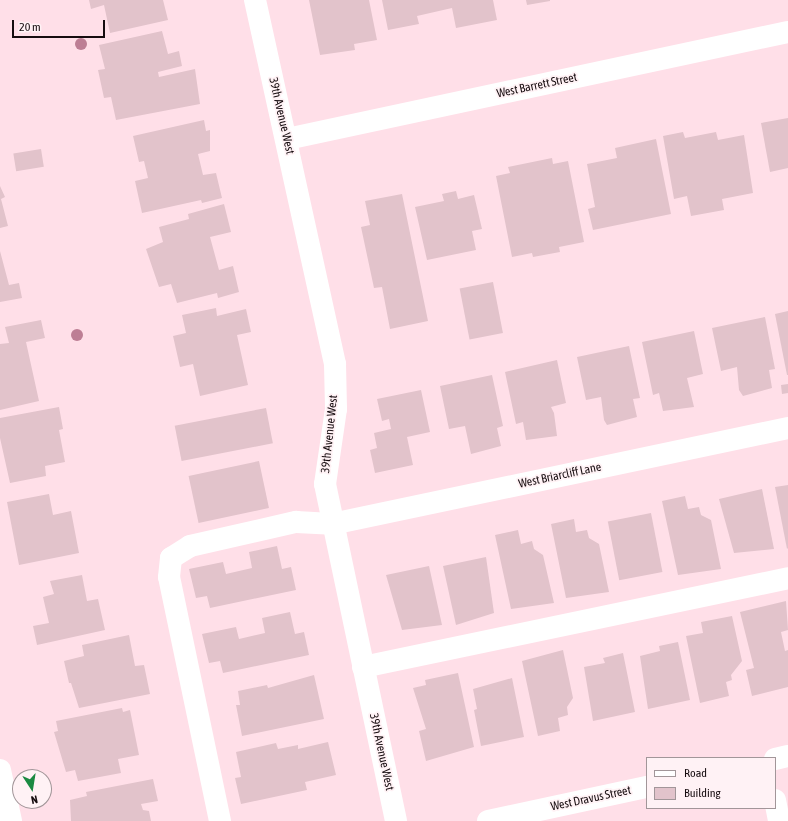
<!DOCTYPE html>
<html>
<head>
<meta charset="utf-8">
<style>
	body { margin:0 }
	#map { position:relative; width:788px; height:821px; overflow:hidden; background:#ffdfe8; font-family:"Asap Condensed",sans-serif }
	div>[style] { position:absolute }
	.building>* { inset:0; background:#e2c3cb; transform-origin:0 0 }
	.minor>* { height:22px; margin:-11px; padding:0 11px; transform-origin:11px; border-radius:11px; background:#fff }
	.trees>* { width:12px; height:12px; margin:-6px; border-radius:50%; background:#bd7e94 }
	span { translate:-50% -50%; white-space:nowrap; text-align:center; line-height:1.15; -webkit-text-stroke:3.5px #fff2f5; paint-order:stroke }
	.street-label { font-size:12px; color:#160c0f }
	.legend { position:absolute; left:646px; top:757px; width:130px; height:52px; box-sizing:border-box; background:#fff2f5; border:1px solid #a29699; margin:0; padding:5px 7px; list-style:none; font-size:12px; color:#160c0f }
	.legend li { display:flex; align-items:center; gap:8px; height:20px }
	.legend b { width:20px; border:1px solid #a29699 }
	.north { position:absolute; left:12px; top:769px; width:40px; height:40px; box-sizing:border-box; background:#fff2f5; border:1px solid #a29699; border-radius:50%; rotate:168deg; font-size:11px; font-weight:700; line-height:16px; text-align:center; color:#160c0f }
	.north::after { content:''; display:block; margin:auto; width:14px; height:18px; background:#1b8a42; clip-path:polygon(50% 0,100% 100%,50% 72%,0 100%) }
	.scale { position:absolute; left:12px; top:20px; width:93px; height:18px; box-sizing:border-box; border:2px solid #160c0f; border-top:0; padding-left:5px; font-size:12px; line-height:14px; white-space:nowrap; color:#160c0f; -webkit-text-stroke:3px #fff2f5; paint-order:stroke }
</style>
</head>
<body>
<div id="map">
	<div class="building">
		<div style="clip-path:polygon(89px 0,163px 0,168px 20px,110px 33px,104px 5px,91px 9px)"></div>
		<div style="clip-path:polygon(309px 0,369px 0,377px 40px,354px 44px,355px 50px,320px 55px)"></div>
		<div style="clip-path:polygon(382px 0,493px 0,497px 20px,456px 28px,452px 8px,417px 16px,419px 24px,388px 30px)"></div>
		<div style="clip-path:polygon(526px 0,550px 0,550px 1px,527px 5px)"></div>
		<div style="clip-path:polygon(162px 31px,168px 54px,179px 51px,182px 66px,158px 72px,159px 77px,195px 69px,200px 104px,116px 120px,111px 97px,104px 98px,98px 70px,105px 69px,99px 45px)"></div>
		<div style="clip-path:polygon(788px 118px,788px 168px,770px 172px,761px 123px)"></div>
		<div style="clip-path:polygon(204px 120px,206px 131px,210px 130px,210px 151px,198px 154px,203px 175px,216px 173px,222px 198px,202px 203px,201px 200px,142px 213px,135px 181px,148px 178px,144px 161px,139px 162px,133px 136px)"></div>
		<div style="clip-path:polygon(683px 132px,685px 138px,716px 132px,718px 140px,744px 135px,753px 193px,722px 199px,724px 210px,691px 216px,687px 196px,674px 199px,663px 136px)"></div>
		<div style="clip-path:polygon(656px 139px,671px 214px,593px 230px,588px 209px,595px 207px,587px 164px,617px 158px,615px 148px)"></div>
		<div style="left:41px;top:149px;width:18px;height:28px;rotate:81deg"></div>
		<div style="clip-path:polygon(552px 158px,553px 164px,568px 161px,584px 242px,559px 247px,560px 252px,533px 257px,532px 253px,512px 257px,496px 176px,510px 173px,508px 167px)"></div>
		<div style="clip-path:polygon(0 186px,5px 197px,1px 199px,8px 226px,0 228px)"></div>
		<div style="clip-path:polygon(456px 191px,458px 199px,474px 195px,482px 229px,472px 231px,476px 250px,427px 260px,415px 207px,444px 201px,442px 194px)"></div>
		<div style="clip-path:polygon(402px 194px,428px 321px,390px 329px,382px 287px,374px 288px,361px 227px,370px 225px,365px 201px)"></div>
		<div style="clip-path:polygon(224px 204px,231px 232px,210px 237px,219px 270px,233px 266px,239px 292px,218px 298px,217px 293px,177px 303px,171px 284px,159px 287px,146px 249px,163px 242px,159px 227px,189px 219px,188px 214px)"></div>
		<div style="clip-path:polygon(0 251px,9px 285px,19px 283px,22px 298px,0 302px)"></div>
		<div style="left:493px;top:282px;width:52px;height:34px;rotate:79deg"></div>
		<div style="clip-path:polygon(216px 308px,217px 316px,246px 309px,251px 332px,237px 335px,248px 385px,200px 396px,193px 364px,180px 367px,173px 336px,186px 333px,182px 315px)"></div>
		<div style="clip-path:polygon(788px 311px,788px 375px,787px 375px,775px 314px)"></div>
		<div style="clip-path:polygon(765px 317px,775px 369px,769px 370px,772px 388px,743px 396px,739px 390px,737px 367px,721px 371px,712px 328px)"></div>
		<div style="clip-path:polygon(41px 320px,45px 338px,26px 342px,39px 401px,0 410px,0 344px,9px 343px,5px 327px)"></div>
		<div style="clip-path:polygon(694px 331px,703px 374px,687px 378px,694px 407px,663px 411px,659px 393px,653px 395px,642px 342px)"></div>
		<div style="clip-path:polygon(629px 346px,640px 398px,633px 399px,637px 417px,607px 425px,604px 420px,601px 397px,586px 400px,577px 357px)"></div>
		<div style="clip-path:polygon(557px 360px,566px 403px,551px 407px,554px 413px,557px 436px,526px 440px,523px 422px,516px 424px,505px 372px)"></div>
		<div style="clip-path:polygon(492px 375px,503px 426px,497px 428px,501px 446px,471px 454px,465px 426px,449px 429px,440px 386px)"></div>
		<div style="clip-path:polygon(788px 384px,788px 393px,782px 394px,781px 385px)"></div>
		<div style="clip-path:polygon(421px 390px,430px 432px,407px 437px,413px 465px,375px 473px,370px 450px,377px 448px,374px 433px,391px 429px,389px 419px,382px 421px,377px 399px)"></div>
		<div style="clip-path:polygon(59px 407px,63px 429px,59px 430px,65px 462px,45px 466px,46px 476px,10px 483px,0 438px,0 418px)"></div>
		<div style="left:266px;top:408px;width:36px;height:93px;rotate:79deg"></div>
		<div style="left:259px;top:461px;width:48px;height:72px;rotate:78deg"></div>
		<div style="clip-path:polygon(788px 485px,788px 548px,787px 549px,775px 487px)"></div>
		<div style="clip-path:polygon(762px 489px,774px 549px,734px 553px,719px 499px)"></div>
		<div style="clip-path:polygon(49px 494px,53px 515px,71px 511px,79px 553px,19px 565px,7px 502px)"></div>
		<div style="clip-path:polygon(685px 496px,688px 509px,699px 507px,701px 515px,711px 520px,721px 569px,678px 575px,662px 501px)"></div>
		<div style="left:651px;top:513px;width:60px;height:44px;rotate:79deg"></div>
		<div style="clip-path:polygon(574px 519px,576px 532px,587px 530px,589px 538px,599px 544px,609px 592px,566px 598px,551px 524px)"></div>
		<div style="clip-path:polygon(518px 530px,521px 544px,532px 541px,534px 549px,543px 555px,554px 603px,511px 609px,495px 535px)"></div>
		<div style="clip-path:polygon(277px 546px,282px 569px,291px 567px,296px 590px,210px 608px,207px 596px,196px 598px,189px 569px,223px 562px,226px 574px,252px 568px,249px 552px)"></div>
		<div style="clip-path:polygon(486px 557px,494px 613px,456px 625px,443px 566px)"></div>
		<div style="clip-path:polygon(429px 566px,442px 625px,402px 630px,386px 575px)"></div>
		<div style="clip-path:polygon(82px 575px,87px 601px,98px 599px,105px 630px,37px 645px,33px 626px,49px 623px,43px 597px,54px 594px,50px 581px)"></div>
		<div style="clip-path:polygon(786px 601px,788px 630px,781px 632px,785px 651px,788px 650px,788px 687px,752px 696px,746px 670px,754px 668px,740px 612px)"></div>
		<div style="clip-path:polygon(290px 612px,295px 634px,304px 632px,309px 655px,223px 673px,220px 661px,209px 663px,202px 634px,236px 627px,239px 639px,265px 633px,262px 618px)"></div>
		<div style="clip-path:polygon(732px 616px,742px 661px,731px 675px,732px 680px,726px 682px,729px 696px,700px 703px,686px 636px,703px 633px,701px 622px)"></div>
		<div style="clip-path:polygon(129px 635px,135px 666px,144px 665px,150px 694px,79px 708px,71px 683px,69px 683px,64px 661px,84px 656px,82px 645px)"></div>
		<div style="clip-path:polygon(678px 642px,690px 700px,648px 709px,640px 656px,660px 651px,659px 646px)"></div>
		<div style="clip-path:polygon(563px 650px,573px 698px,567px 707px,568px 715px,558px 718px,560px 731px,538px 736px,522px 661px)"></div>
		<div style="clip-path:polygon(623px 653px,635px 712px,593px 721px,584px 667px,605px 663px,603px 658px)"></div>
		<div style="clip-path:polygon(458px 673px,474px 747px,426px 761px,419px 731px,426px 729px,413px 688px,426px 685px,425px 680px)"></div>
		<div style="clip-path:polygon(314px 675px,324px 719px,242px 736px,236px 705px,240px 705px,238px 691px,267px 685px,268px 688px)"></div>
		<div style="clip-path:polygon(512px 678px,524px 737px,481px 746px,474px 710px,477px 709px,473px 689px)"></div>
		<div style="clip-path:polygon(122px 708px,123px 712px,130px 710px,139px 755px,118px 759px,121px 773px,78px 781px,75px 770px,66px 772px,54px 732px,58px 731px,56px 721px)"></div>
		<div style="clip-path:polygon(328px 742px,336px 775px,305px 782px,307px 790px,241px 804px,235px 778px,241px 777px,236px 752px,276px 743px,278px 749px,298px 745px,298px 749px)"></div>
		<div style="clip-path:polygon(153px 779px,158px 801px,141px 804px,143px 810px,149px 811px,151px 821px,71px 821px,70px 800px,87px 796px,86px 792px)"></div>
	</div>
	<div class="minor">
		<div style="left:255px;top:0;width:373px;rotate:77.6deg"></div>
		<div style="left:335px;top:364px;width:45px;rotate:88.7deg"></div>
		<div style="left:336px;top:409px;width:76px;rotate:98.3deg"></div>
		<div style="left:325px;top:484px;width:344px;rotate:78.1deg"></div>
		<div style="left:287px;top:139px;width:512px;rotate:-12.06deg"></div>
		<div style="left:363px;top:667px;width:434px;rotate:-11.8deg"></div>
		<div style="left:775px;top:759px;width:13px;rotate:-13deg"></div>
		<div style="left:0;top:770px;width:52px;rotate:77.8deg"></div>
		<div style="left:775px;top:800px;width:21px;rotate:79deg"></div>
		<div style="left:220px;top:821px;width:249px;rotate:-101.8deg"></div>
		<div style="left:169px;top:577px;width:19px;rotate:-84deg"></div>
		<div style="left:171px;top:558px;width:22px;rotate:-32deg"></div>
		<div style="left:190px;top:546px;width:109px;rotate:-12.8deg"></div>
		<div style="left:296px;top:522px;width:36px;rotate:3deg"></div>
		<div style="left:332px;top:524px;width:466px;rotate:-11.9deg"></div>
		<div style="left:488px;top:821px;width:163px;rotate:-12.1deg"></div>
	</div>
	<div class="trees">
		<div style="left:81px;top:44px"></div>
		<div style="left:77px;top:335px"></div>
	</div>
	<div class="street-label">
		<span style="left:537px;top:86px;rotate:-12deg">West Barrett Street</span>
		<span style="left:281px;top:116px;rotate:77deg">39th Avenue West</span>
		<span style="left:330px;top:434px;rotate:-84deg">39th Avenue West</span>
		<span style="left:560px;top:476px;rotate:-12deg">West Briarcliff Lane</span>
		<span style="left:381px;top:752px;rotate:78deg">39th Avenue West</span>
		<span style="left:591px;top:799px;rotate:-12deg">West Dravus Street</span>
	</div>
	<ul class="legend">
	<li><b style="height:5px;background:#fff"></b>Road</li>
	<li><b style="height:11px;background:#e2c3cb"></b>Building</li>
	</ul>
	<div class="north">N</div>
	<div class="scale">20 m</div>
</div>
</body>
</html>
